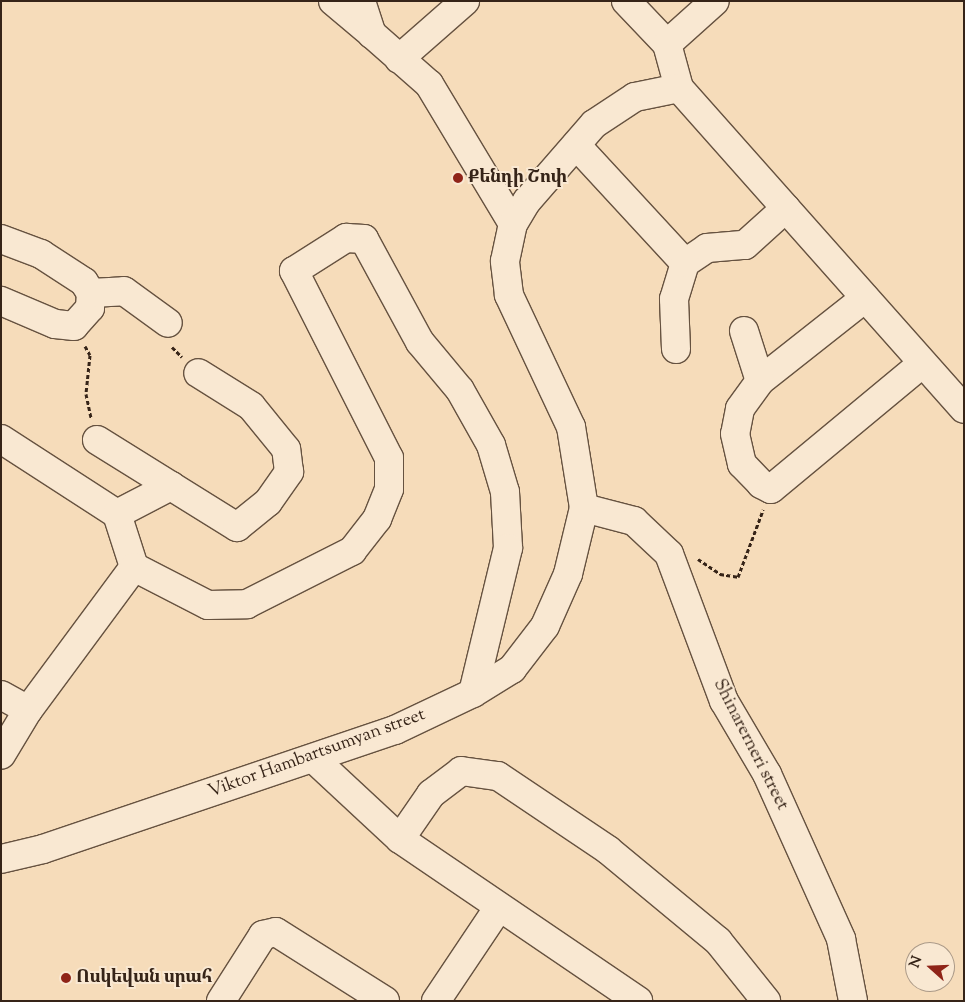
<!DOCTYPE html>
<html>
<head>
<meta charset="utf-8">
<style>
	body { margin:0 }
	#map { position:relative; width:965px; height:1002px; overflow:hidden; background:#f6dcba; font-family:"Sorts Mill Goudy","Noto Serif Armenian",serif }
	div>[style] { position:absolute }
	.path>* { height:3px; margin-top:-1.5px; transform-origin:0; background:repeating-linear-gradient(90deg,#362418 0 4px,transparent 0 6.5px) }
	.roads { filter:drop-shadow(1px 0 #665240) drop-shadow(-1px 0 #665240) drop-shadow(0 1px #665240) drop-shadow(0 -1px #665240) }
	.minor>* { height:28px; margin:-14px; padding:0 14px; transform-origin:14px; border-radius:14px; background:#f9e8d2 }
	.dots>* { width:14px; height:14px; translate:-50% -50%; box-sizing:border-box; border:2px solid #f9e8d2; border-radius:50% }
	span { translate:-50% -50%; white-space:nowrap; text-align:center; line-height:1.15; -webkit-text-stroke:4px #f9e8d2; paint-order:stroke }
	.poi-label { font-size:18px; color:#362418; font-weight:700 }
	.left { translate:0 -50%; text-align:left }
	.street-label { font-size:18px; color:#362418 }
	.frame { position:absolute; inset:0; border:2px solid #362418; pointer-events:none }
	.north { position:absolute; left:905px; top:942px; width:50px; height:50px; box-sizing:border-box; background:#f9e8d2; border:1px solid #ab9a88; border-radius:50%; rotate:290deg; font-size:14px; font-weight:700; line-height:20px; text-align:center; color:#362418 }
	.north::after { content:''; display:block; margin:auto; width:18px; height:22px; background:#8f2418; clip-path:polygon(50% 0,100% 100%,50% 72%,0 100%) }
</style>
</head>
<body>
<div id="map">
	<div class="path">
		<div style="left:85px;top:346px;width:10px;rotate:61deg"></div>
		<div style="left:90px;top:355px;width:39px;rotate:96deg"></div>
		<div style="left:86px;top:394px;width:24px;rotate:78deg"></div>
		<div style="left:172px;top:347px;width:14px;rotate:45deg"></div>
		<div style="left:698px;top:559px;width:27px;rotate:34deg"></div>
		<div style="left:720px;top:574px;width:18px;rotate:9deg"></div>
		<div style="left:738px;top:577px;width:72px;rotate:-69.5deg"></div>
	</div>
	<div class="roads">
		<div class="minor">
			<div style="left:333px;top:1px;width:51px;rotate:40.2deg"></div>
			<div style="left:361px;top:1px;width:35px;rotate:72deg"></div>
			<div style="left:372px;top:34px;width:76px;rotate:41.3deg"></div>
			<div style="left:429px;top:84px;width:163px;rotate:59deg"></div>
			<div style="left:626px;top:1px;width:59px;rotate:46.4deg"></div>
			<div style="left:667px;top:44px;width:46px;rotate:74.7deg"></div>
			<div style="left:679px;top:88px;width:429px;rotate:48.4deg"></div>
			<div style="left:667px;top:44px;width:64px;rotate:-41.9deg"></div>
			<div style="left:399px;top:59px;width:88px;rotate:-41.3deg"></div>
			<div style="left:576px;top:145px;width:161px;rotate:47.3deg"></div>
			<div style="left:1px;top:239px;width:43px;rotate:20.6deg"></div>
			<div style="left:41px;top:254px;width:51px;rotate:33.1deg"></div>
			<div style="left:84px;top:282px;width:13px;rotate:58deg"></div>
			<div style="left:91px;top:293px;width:15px;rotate:94deg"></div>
			<div style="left:90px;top:308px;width:24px;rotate:132deg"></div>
			<div style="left:74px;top:326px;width:19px;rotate:-174deg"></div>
			<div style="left:55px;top:324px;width:59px;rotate:-156.9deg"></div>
			<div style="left:91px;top:293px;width:33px;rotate:-3deg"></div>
			<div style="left:124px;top:291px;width:54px;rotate:36deg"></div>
			<div style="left:865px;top:298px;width:134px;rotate:141.7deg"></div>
			<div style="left:760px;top:381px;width:34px;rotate:126deg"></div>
			<div style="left:740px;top:409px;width:25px;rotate:101deg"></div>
			<div style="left:735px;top:434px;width:31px;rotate:77deg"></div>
			<div style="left:742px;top:464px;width:28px;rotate:46deg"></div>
			<div style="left:761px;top:484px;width:11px;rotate:27deg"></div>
			<div style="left:771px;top:489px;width:197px;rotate:-39.7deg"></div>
			<div style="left:744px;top:331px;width:52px;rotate:72.3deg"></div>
			<div style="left:676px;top:349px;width:50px;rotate:-92.3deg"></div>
			<div style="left:674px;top:299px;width:38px;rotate:-73deg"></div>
			<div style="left:685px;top:263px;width:27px;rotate:-34deg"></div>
			<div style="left:707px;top:248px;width:38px;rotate:-5deg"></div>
			<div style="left:745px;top:245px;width:55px;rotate:-42.1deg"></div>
			<div style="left:1px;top:439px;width:138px;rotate:32.9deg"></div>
			<div style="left:117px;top:514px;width:56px;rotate:72.2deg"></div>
			<div style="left:134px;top:567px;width:178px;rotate:126.5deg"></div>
			<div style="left:28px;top:710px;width:52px;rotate:121deg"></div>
			<div style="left:97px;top:440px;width:165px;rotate:31.9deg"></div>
			<div style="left:237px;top:527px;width:40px;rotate:-39deg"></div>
			<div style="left:268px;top:502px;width:37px;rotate:-55deg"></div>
			<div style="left:289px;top:472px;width:23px;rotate:-97deg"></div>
			<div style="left:286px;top:449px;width:55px;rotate:-129.1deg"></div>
			<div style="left:251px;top:406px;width:62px;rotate:-148.1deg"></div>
			<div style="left:584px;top:508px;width:52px;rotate:14.6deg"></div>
			<div style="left:634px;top:521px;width:48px;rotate:43.3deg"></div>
			<div style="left:669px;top:554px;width:157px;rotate:69.5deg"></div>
			<div style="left:724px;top:701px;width:85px;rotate:59.5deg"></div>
			<div style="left:767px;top:774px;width:181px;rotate:65.8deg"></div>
			<div style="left:841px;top:939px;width:63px;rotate:79deg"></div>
			<div style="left:117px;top:514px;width:61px;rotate:-27.4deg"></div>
			<div style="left:134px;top:567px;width:83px;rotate:27.2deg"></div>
			<div style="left:208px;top:605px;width:39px;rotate:-1deg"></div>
			<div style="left:247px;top:604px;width:118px;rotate:-26.8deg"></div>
			<div style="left:352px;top:551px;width:41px;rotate:-52deg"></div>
			<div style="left:377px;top:519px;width:32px;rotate:-68deg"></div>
			<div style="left:389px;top:489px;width:31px;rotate:-90deg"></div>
			<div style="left:389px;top:458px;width:210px;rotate:-116.9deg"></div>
			<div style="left:294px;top:271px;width:62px;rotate:-32.4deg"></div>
			<div style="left:346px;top:238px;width:18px;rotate:3deg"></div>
			<div style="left:364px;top:239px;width:117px;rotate:61.5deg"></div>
			<div style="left:420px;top:342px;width:62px;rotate:50.2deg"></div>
			<div style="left:460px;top:390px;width:63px;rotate:60.6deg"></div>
			<div style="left:491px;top:445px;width:49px;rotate:73.4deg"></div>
			<div style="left:505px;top:492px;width:56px;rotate:86.9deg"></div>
			<div style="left:508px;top:548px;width:149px;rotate:103.6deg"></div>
			<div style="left:1px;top:695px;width:31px;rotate:29deg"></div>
			<div style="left:314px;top:759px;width:117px;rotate:42.9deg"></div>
			<div style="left:400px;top:839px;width:288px;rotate:34.2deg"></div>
			<div style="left:400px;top:839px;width:55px;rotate:-55.4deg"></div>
			<div style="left:431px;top:794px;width:38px;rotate:-37deg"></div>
			<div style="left:461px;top:771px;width:37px;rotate:8deg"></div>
			<div style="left:498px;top:776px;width:133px;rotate:33.9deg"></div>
			<div style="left:608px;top:850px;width:143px;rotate:39.6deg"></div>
			<div style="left:718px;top:941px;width:77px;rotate:51.3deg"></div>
			<div style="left:1px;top:859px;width:43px;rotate:-13.4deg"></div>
			<div style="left:43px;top:849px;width:372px;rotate:-18.7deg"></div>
			<div style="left:395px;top:730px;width:86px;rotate:-25.4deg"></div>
			<div style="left:473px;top:693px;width:46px;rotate:-31.6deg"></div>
			<div style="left:512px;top:669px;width:54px;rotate:-52.5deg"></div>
			<div style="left:545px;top:626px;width:57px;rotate:-66.1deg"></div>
			<div style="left:568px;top:574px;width:68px;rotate:-76.4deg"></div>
			<div style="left:584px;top:508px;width:82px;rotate:-99.1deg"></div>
			<div style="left:571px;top:427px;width:146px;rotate:-115.2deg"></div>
			<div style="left:509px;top:295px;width:34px;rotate:-97deg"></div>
			<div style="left:505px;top:261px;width:38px;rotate:-78deg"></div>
			<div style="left:513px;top:224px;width:27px;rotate:-59deg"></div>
			<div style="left:527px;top:201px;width:102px;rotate:-49deg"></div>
			<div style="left:594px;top:124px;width:49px;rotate:-33.4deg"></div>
			<div style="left:635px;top:97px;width:45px;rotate:-11.6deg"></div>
			<div style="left:221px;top:1001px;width:78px;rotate:-57.5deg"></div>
			<div style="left:263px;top:935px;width:13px;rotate:-13deg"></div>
			<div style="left:276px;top:932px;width:129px;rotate:32.3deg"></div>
			<div style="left:436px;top:1001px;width:113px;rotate:-56.2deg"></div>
		</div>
	</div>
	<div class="dots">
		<div style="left:458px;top:178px;background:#8f2418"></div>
		<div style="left:66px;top:978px;background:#8f2418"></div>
	</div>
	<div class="poi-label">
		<span class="left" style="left:468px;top:178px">Քենդի Շոփ</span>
		<span class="left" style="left:76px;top:978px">Ոսկեվան սրահ</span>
	</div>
	<div class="street-label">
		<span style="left:750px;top:745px;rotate:63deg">Shinarerneri street</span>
		<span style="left:317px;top:754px;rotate:-20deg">Viktor Hambartsumyan street</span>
	</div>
	<div class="frame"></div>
	<div class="north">N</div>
</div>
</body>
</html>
